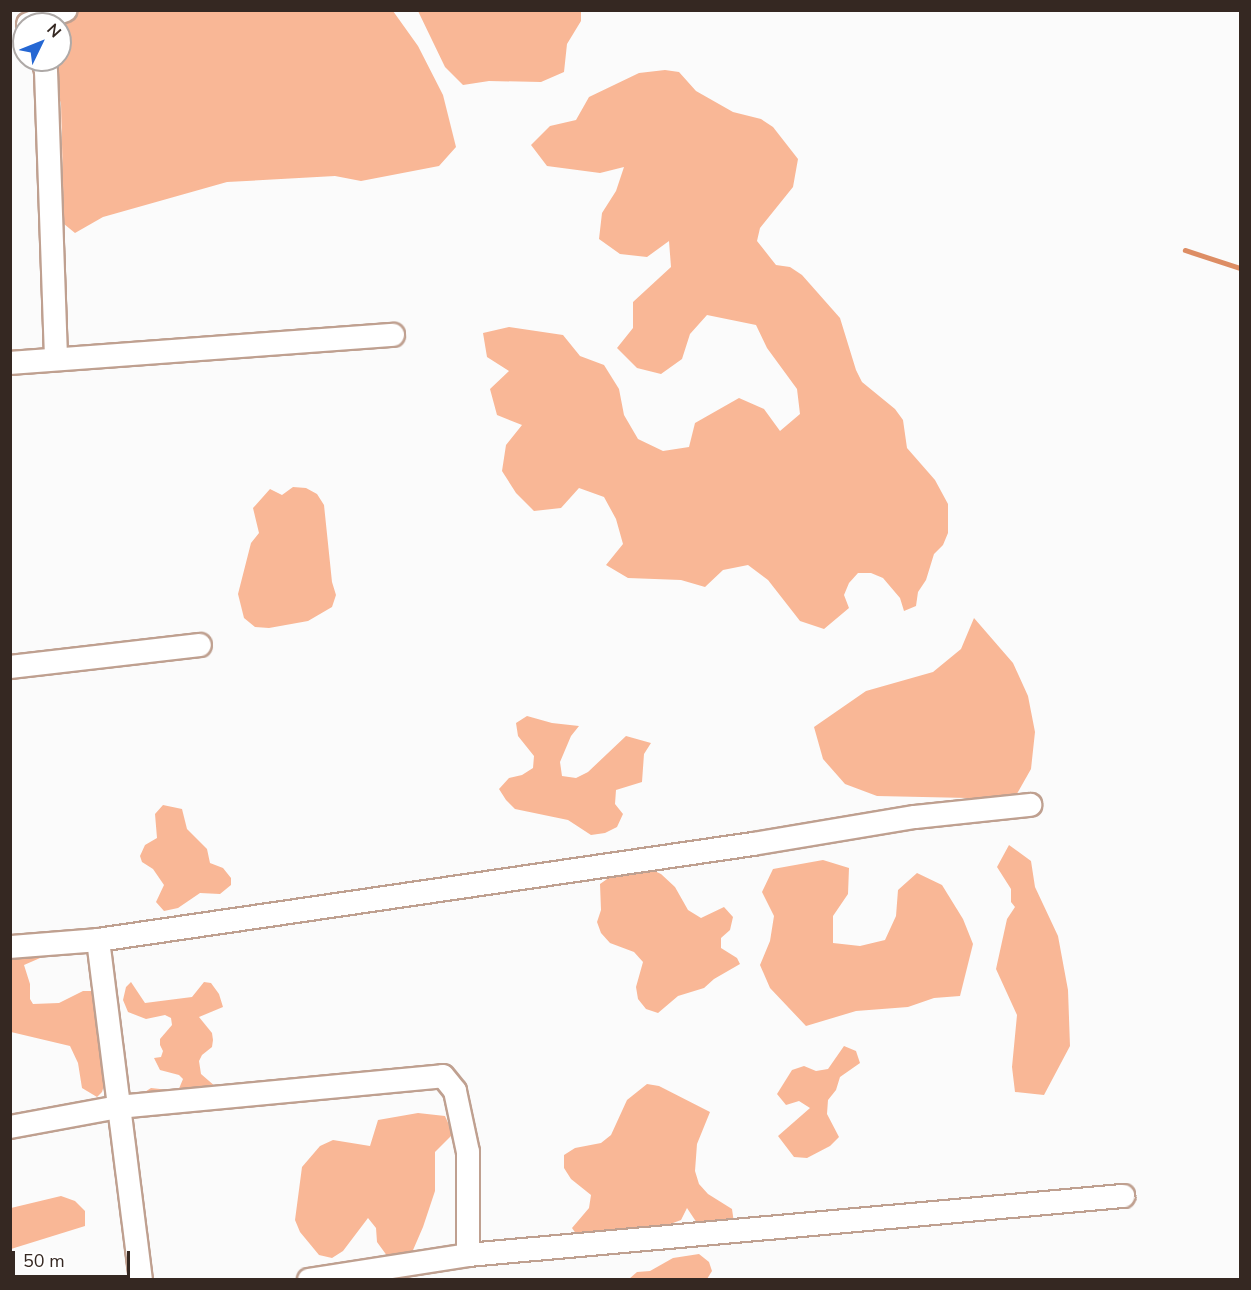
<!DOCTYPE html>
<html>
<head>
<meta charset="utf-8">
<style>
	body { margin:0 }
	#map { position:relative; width:1251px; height:1290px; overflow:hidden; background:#fbfbfb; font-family:"Nunito Sans",sans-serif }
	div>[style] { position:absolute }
	.forest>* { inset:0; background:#f9b796 }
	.stream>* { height:4.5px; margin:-2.25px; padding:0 2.25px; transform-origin:2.25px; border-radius:2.25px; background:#dd8d64 }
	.roads { filter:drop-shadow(2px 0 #bfa090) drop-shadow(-2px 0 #bfa090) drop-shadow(0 2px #bfa090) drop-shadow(0 -2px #bfa090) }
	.minor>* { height:22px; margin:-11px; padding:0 11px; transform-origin:11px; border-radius:11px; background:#fff }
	span { translate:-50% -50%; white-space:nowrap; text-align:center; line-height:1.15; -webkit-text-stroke:5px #fff; paint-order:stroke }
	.frame { position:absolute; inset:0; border:12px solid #352822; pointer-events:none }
	.north { position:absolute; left:12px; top:12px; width:60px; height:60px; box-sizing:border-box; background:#fff; border:2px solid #aea9a7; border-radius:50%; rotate:47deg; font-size:16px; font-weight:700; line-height:24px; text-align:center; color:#352822 }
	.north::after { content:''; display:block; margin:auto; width:21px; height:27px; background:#2567d3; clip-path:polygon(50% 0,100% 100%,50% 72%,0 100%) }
	.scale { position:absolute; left:12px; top:1251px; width:118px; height:27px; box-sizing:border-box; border:3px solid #352822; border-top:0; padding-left:8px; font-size:18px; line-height:21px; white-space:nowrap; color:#352822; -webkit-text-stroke:4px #fff; paint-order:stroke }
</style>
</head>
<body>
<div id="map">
	<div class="forest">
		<div style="clip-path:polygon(70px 11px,393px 11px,418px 46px,443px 95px,456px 147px,439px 166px,361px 181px,335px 176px,227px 182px,103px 217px,75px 233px,64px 224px,61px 104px,49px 60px,60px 60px,60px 24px)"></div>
		<div style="clip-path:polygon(418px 11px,581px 11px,581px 21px,567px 44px,564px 72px,541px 82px,489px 81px,463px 85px,445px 67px)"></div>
		<div style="clip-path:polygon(665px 70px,679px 72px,696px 91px,733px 112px,761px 119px,773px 127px,798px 159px,793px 187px,760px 228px,757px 241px,776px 265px,790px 267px,802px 275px,840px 318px,856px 370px,862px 382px,895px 409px,903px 420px,907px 448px,935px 480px,948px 504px,948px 533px,943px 545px,934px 554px,926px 580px,918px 592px,916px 606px,904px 611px,900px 598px,883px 578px,871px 573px,858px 573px,849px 583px,844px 595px,849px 608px,824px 629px,800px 621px,768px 580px,748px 565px,723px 570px,705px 587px,681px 580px,628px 578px,606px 565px,623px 544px,616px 519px,604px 497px,579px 488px,561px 508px,534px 511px,516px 493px,502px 471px,506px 445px,522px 425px,497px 415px,490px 389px,509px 371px,487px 357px,483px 333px,509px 327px,563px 335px,580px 356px,604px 365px,619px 389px,624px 415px,638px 439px,663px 451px,689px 447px,695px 423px,739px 398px,764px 409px,780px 431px,800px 414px,797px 389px,767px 348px,756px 325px,707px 315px,690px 334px,682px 359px,661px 374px,637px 368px,617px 348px,633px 328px,633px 302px,671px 267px,669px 241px,647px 257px,620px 254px,599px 239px,602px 213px,616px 191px,624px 167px,600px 173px,547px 166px,531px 145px,550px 126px,576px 120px,589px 97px,639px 73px)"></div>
		<div style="clip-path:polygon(293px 487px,306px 488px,317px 494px,324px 505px,332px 582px,336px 595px,332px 607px,308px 621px,269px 628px,255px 627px,244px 618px,238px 594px,251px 543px,259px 533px,253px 508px,270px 489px,282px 495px)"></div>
		<div style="clip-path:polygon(974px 618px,1013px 663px,1028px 696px,1035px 732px,1031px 769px,1014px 799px,877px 796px,845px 784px,823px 759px,814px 727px,866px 691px,933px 672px,961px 649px)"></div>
		<div style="clip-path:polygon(527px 716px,552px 723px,579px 726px,571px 736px,560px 762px,562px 776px,576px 778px,588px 772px,626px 736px,651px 743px,644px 754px,642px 782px,616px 790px,615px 804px,623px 814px,617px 827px,605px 833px,591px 835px,568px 820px,515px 809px,506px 800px,499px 789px,509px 778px,522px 775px,533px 768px,534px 756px,518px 736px,516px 723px)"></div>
		<div style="clip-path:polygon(163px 805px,182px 809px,187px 829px,207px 849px,210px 863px,223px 868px,231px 878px,231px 885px,220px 894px,200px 893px,178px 908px,164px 911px,156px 902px,164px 885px,153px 869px,142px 862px,140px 856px,145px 845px,157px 838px,155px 814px)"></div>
		<div style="clip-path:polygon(1009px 845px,1031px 861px,1035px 887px,1058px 936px,1068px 990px,1070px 1046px,1044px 1095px,1015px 1092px,1012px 1067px,1017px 1015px,996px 969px,1007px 919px,1015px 907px,1011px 902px,1011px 889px,997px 867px)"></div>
		<div style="clip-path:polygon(823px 860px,849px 868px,848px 894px,833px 916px,833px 943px,860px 946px,885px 940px,896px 916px,898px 890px,917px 873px,942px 885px,963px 919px,973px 944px,960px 996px,934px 998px,908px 1007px,856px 1011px,806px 1026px,770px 988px,760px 965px,770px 941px,774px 916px,762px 892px,773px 869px)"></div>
		<div style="clip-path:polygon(648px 868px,661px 874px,675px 887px,688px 910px,701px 918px,724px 907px,733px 917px,730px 930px,721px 938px,721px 948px,737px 958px,740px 964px,714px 979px,704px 988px,678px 996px,658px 1013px,646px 1009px,638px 999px,636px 987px,643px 962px,634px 952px,610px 943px,601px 933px,597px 922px,601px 910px,600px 884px,610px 877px)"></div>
		<div style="clip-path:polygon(11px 954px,47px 955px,24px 965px,30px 984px,30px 999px,33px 1004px,59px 1003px,83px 991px,97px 991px,106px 1079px,102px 1092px,97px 1097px,82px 1088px,78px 1063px,70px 1046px,11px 1032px)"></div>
		<div style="clip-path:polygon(131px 982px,145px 1003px,192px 997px,204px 982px,211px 983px,219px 994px,223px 1007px,199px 1017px,212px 1033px,213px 1040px,212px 1047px,202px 1055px,199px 1061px,201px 1074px,216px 1087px,218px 1094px,197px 1108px,151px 1113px,145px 1111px,138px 1101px,140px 1095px,151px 1088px,178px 1091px,183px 1079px,179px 1075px,160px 1070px,154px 1058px,161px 1057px,163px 1051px,160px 1045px,160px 1039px,172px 1025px,171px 1018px,165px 1015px,146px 1019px,128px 1012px,123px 1000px,126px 987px)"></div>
		<div style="clip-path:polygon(844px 1046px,856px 1051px,860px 1063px,840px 1077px,836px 1090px,828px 1100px,827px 1114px,839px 1137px,830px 1146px,807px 1158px,794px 1157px,778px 1136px,810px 1108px,799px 1101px,786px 1105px,777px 1094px,792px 1070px,804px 1066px,816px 1071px,828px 1069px)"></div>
		<div style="clip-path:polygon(647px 1084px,659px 1086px,710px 1112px,697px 1144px,695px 1171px,699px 1184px,708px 1194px,732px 1209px,734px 1223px,701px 1229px,687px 1208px,681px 1220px,657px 1229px,579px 1238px,572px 1228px,589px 1208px,591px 1195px,571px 1179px,564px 1168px,564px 1155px,575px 1148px,601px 1143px,611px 1135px,627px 1100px)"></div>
		<div style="clip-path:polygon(418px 1113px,445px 1116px,453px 1134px,435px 1152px,435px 1191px,423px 1227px,407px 1264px,393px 1264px,377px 1242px,376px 1228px,368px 1218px,343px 1251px,332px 1258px,319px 1255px,300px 1232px,295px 1220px,302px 1167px,320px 1146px,333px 1140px,370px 1146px,378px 1120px)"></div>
		<div style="clip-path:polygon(61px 1196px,75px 1201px,85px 1211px,85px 1226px,11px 1249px,11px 1208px)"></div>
		<div style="clip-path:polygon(699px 1254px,709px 1262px,712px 1271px,707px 1279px,629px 1279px,637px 1272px,650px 1271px,673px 1258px)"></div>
	</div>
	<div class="stream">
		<div style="left:1185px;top:250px;width:58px;rotate:18.1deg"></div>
	</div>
	<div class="roads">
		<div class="minor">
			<div style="left:28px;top:24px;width:40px;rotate:-20.2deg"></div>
			<div style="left:43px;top:60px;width:11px;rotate:75deg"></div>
			<div style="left:46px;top:71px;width:287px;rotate:88deg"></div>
			<div style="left:10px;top:363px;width:384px;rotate:-4.2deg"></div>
			<div style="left:10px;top:667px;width:191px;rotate:-6.6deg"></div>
			<div style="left:98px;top:940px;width:343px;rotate:82.8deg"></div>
			<div style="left:10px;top:947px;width:88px;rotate:-4.5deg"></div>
			<div style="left:98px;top:940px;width:662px;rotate:-8.34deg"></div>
			<div style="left:753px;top:844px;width:164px;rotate:-9.5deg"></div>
			<div style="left:915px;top:817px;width:116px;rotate:-6deg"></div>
			<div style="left:10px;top:1127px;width:110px;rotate:-10.5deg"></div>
			<div style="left:118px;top:1107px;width:326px;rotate:-5.4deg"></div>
			<div style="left:443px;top:1076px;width:19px;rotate:51deg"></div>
			<div style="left:455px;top:1091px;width:62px;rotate:78deg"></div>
			<div style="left:468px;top:1152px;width:103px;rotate:90deg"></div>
			<div style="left:309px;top:1280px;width:161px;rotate:-8.9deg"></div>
			<div style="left:468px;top:1255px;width:658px;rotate:-5.15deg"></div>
		</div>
	</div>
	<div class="frame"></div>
	<div class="north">N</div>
	<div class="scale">50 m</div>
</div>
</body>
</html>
